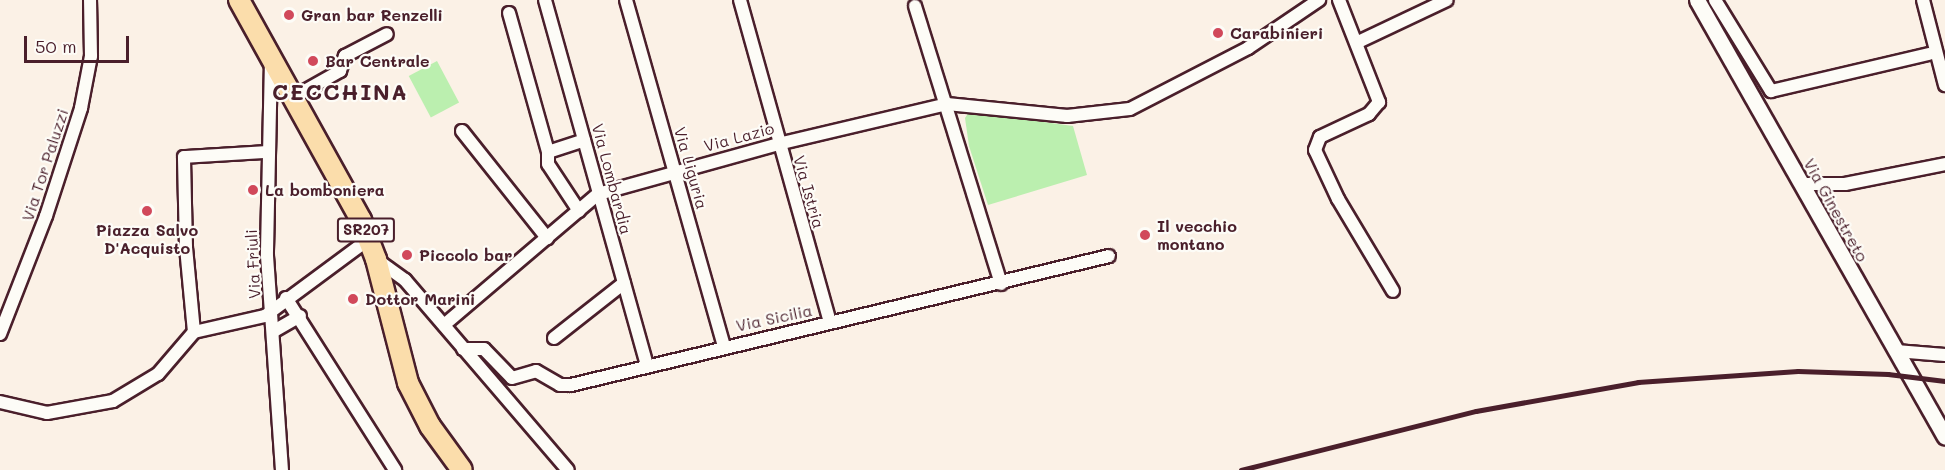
<!DOCTYPE html>
<html>
<head>
<meta charset="utf-8">
<style>
	body { margin:0 }
	#map { position:relative; width:1945px; height:470px; overflow:hidden; background:#fbf1e6; font-family:Mali,sans-serif }
	div>[style] { position:absolute }
	.green>* { inset:0; background:#bbefaf; transform-origin:0 0 }
	.roads { filter:drop-shadow(2px 0 #4a1f2b) drop-shadow(-2px 0 #4a1f2b) drop-shadow(0 2px #4a1f2b) drop-shadow(0 -2px #4a1f2b) }
	.minor>* { height:12px; margin:-6px; padding:0 6px; transform-origin:6px; border-radius:6px; background:#fdfcf7 }
	.tertiary>* { height:15px; margin:-7.5px; padding:0 7.5px; transform-origin:7.5px; border-radius:7.5px; background:#fdfcf7 }
	.primary>* { height:20px; margin:-10px; padding:0 10px; transform-origin:10px; border-radius:10px; background:#fbddab }
	.rail>* { height:4.5px; margin:-2.25px; padding:0 2.25px; transform-origin:2.25px; border-radius:2.25px; background:#4a1f2b }
	.dots>* { width:16px; height:16px; translate:-50% -50%; box-sizing:border-box; border:3px solid #fdfcf7; border-radius:50% }
	span { translate:-50% -50%; white-space:nowrap; text-align:center; line-height:1.15; -webkit-text-stroke:4.5px #fdfcf7; paint-order:stroke }
	.shield-label span { padding:2px 4px; background:#fdfcf7; border:2px solid; border-radius:4px; -webkit-text-stroke-width:0 }
	.shield-label { font-size:15px; color:#4a1f2b; font-weight:700 }
	.poi-label { font-size:16px; color:#4a1f2b; font-weight:700 }
	.left { translate:0 -50%; text-align:left }
	.street-label { font-size:16px; color:#4a1f2b }
	.district-label { font-size:22px; color:#4a1f2b; font-weight:700; letter-spacing:1.5px }
	.scale { position:absolute; left:24px; top:36px; width:105px; height:27px; box-sizing:border-box; border:3px solid #4a1f2b; border-top:0; padding-left:8px; font-size:18px; line-height:21px; white-space:nowrap; color:#4a1f2b; -webkit-text-stroke:4px #fdfcf7; paint-order:stroke }
</style>
</head>
<body>
<div id="map">
	<div class="green">
		<div style="left:437px;top:61px;width:47px;height:32px;rotate:62deg"></div>
		<div style="clip-path:polygon(969px 112px,1073px 126px,1087px 175px,988px 205px,969px 146px,965px 118px)"></div>
	</div>
	<div class="roads">
		<div class="minor">
			<div style="left:545px;top:0;width:380px;rotate:74.4deg"></div>
			<div style="left:626px;top:0;width:360px;rotate:74.2deg"></div>
			<div style="left:740px;top:0;width:335px;rotate:74.4deg"></div>
			<div style="left:1339px;top:0;width:110px;rotate:68.6deg"></div>
			<div style="left:1379px;top:102px;width:16px;rotate:130deg"></div>
			<div style="left:1369px;top:114px;width:54px;rotate:154.9deg"></div>
			<div style="left:1320px;top:137px;width:14px;rotate:111deg"></div>
			<div style="left:1315px;top:150px;width:54px;rotate:64.9deg"></div>
			<div style="left:1338px;top:199px;width:107px;rotate:59.1deg"></div>
			<div style="left:1715px;top:0;width:107px;rotate:58.4deg"></div>
			<div style="left:1771px;top:91px;width:162px;rotate:-13.2deg"></div>
			<div style="left:1923px;top:0;width:88px;rotate:75.5deg"></div>
			<div style="left:915px;top:6px;width:291px;rotate:72.8deg"></div>
			<div style="left:509px;top:13px;width:144px;rotate:74.3deg"></div>
			<div style="left:1358px;top:42px;width:98px;rotate:-25.3deg"></div>
			<div style="left:271px;top:60px;width:196px;rotate:91.2deg"></div>
			<div style="left:267px;top:256px;width:215px;rotate:86deg"></div>
			<div style="left:294px;top:97px;width:53px;rotate:-29.5deg"></div>
			<div style="left:340px;top:71px;width:16px;rotate:-72deg"></div>
			<div style="left:345px;top:56px;width:47px;rotate:-27.6deg"></div>
			<div style="left:462px;top:131px;width:137px;rotate:51.5deg"></div>
			<div style="left:1801px;top:184px;width:44px"></div>
			<div style="left:1845px;top:184px;width:102px;rotate:-11.3deg"></div>
			<div style="left:579px;top:211px;width:56px;rotate:-123.4deg"></div>
			<div style="left:548px;top:164px;width:12px;rotate:-90deg"></div>
			<div style="left:548px;top:152px;width:38px;rotate:-18deg"></div>
			<div style="left:376px;top:259px;width:36px;rotate:36deg"></div>
			<div style="left:405px;top:280px;width:250px;rotate:49.4deg"></div>
			<div style="left:286px;top:298px;width:204px;rotate:57.6deg"></div>
			<div style="left:444px;top:325px;width:202px;rotate:-40.4deg"></div>
			<div style="left:598px;top:194px;width:187px;rotate:-15.5deg"></div>
			<div style="left:778px;top:144px;width:174px;rotate:-13.3deg"></div>
			<div style="left:947px;top:104px;width:121px;rotate:5.7deg"></div>
			<div style="left:1067px;top:116px;width:63px;rotate:-6.3deg"></div>
			<div style="left:1130px;top:109px;width:133px;rotate:-27.3deg"></div>
			<div style="left:1248px;top:48px;width:86px;rotate:-34.1deg"></div>
			<div style="left:274px;top:331px;width:30px;rotate:-30deg"></div>
			<div style="left:194px;top:332px;width:85px;rotate:-95.4deg"></div>
			<div style="left:186px;top:247px;width:90px;rotate:-91.3deg"></div>
			<div style="left:184px;top:157px;width:82px;rotate:-3.5deg"></div>
			<div style="left:0;top:334px;width:127px;rotate:-68.7deg"></div>
			<div style="left:46px;top:216px;width:114px;rotate:-72deg"></div>
			<div style="left:81px;top:108px;width:53px;rotate:-79.1deg"></div>
			<div style="left:91px;top:56px;width:56px;rotate:-91deg"></div>
			<div style="left:554px;top:338px;width:89px;rotate:-38.2deg"></div>
			<div style="left:463px;top:349px;width:21px"></div>
			<div style="left:484px;top:349px;width:40px;rotate:46deg"></div>
			<div style="left:512px;top:378px;width:25px;rotate:-16deg"></div>
			<div style="left:536px;top:371px;width:28px;rotate:30deg"></div>
			<div style="left:560px;top:385px;width:11px"></div>
			<div style="left:571px;top:385px;width:553px;rotate:-13.48deg"></div>
			<div style="left:1896px;top:351px;width:49px;rotate:4.7deg"></div>
			<div style="left:0;top:402px;width:48px;rotate:13.2deg"></div>
			<div style="left:47px;top:413px;width:67px;rotate:-10.3deg"></div>
			<div style="left:113px;top:401px;width:52px;rotate:-31deg"></div>
			<div style="left:158px;top:374px;width:55px;rotate:-49.4deg"></div>
			<div style="left:194px;top:332px;width:73px;rotate:-12.7deg"></div>
			<div style="left:265px;top:316px;width:129px;rotate:-36.5deg"></div>
		</div>
		<div class="tertiary">
			<div style="left:1697px;top:0;width:502px;rotate:60.42deg"></div>
		</div>
		<div class="primary">
			<div style="left:239px;top:0;width:252px;rotate:61deg"></div>
			<div style="left:361px;top:220px;width:42px;rotate:69deg"></div>
			<div style="left:376px;top:259px;width:128px;rotate:75.5deg"></div>
			<div style="left:408px;top:383px;width:48px;rotate:62.9deg"></div>
			<div style="left:430px;top:426px;width:54px;rotate:54deg"></div>
		</div>
	</div>
	<div class="rail">
		<div style="left:1241px;top:470px;width:242px;rotate:-14.1deg"></div>
		<div style="left:1476px;top:411px;width:165px;rotate:-10.1deg"></div>
		<div style="left:1638px;top:382px;width:160px;rotate:-3.9deg"></div>
		<div style="left:1798px;top:371px;width:90px;rotate:1.9deg"></div>
		<div style="left:1888px;top:374px;width:57px;rotate:7deg"></div>
	</div>
	<div class="dots">
		<div style="left:289px;top:15px;background:#d1495b"></div>
		<div style="left:1218px;top:33px;background:#d1495b"></div>
		<div style="left:313px;top:61px;background:#d1495b"></div>
		<div style="left:253px;top:190px;background:#d1495b"></div>
		<div style="left:147px;top:211px;background:#d1495b"></div>
		<div style="left:1145px;top:235px;background:#d1495b"></div>
		<div style="left:407px;top:255px;background:#d1495b"></div>
		<div style="left:353px;top:299px;background:#d1495b"></div>
	</div>
	<div class="shield-label">
		<span style="left:366px;top:230px">SR207</span>
	</div>
	<div class="poi-label">
		<span class="left" style="left:301px;top:15px">Gran bar Renzelli</span>
		<span class="left" style="left:1230px;top:33px">Carabinieri</span>
		<span class="left" style="left:325px;top:61px">Bar Centrale</span>
		<span class="left" style="left:265px;top:190px">La bomboniera</span>
		<span class="left" style="left:1157px;top:235px">Il vecchio<br>montano</span>
		<span style="left:147px;top:239px">Piazza Salvo<br>D'Acquisto</span>
		<span class="left" style="left:419px;top:255px">Piccolo bar</span>
		<span class="left" style="left:365px;top:299px">Dottor Marini</span>
	</div>
	<div class="street-label">
		<span style="left:739px;top:137px;rotate:-15deg">Via Lazio</span>
		<span style="left:45px;top:165px;rotate:-72deg">Via Tor Paluzzi</span>
		<span style="left:691px;top:168px;rotate:74deg">Via Liguria</span>
		<span style="left:612px;top:179px;rotate:75deg">Via Lombardia</span>
		<span style="left:809px;top:192px;rotate:74deg">Via Istria</span>
		<span style="left:1836px;top:210px;rotate:61deg">Via Ginestreto</span>
		<span style="left:253px;top:264px;rotate:-93deg">Via Friuli</span>
		<span style="left:774px;top:318px;rotate:-12deg">Via Sicilia</span>
	</div>
	<div class="district-label">
		<span style="left:340px;top:92px">CECCHINA</span>
	</div>
	<div class="scale">50 m</div>
</div>
</body>
</html>
